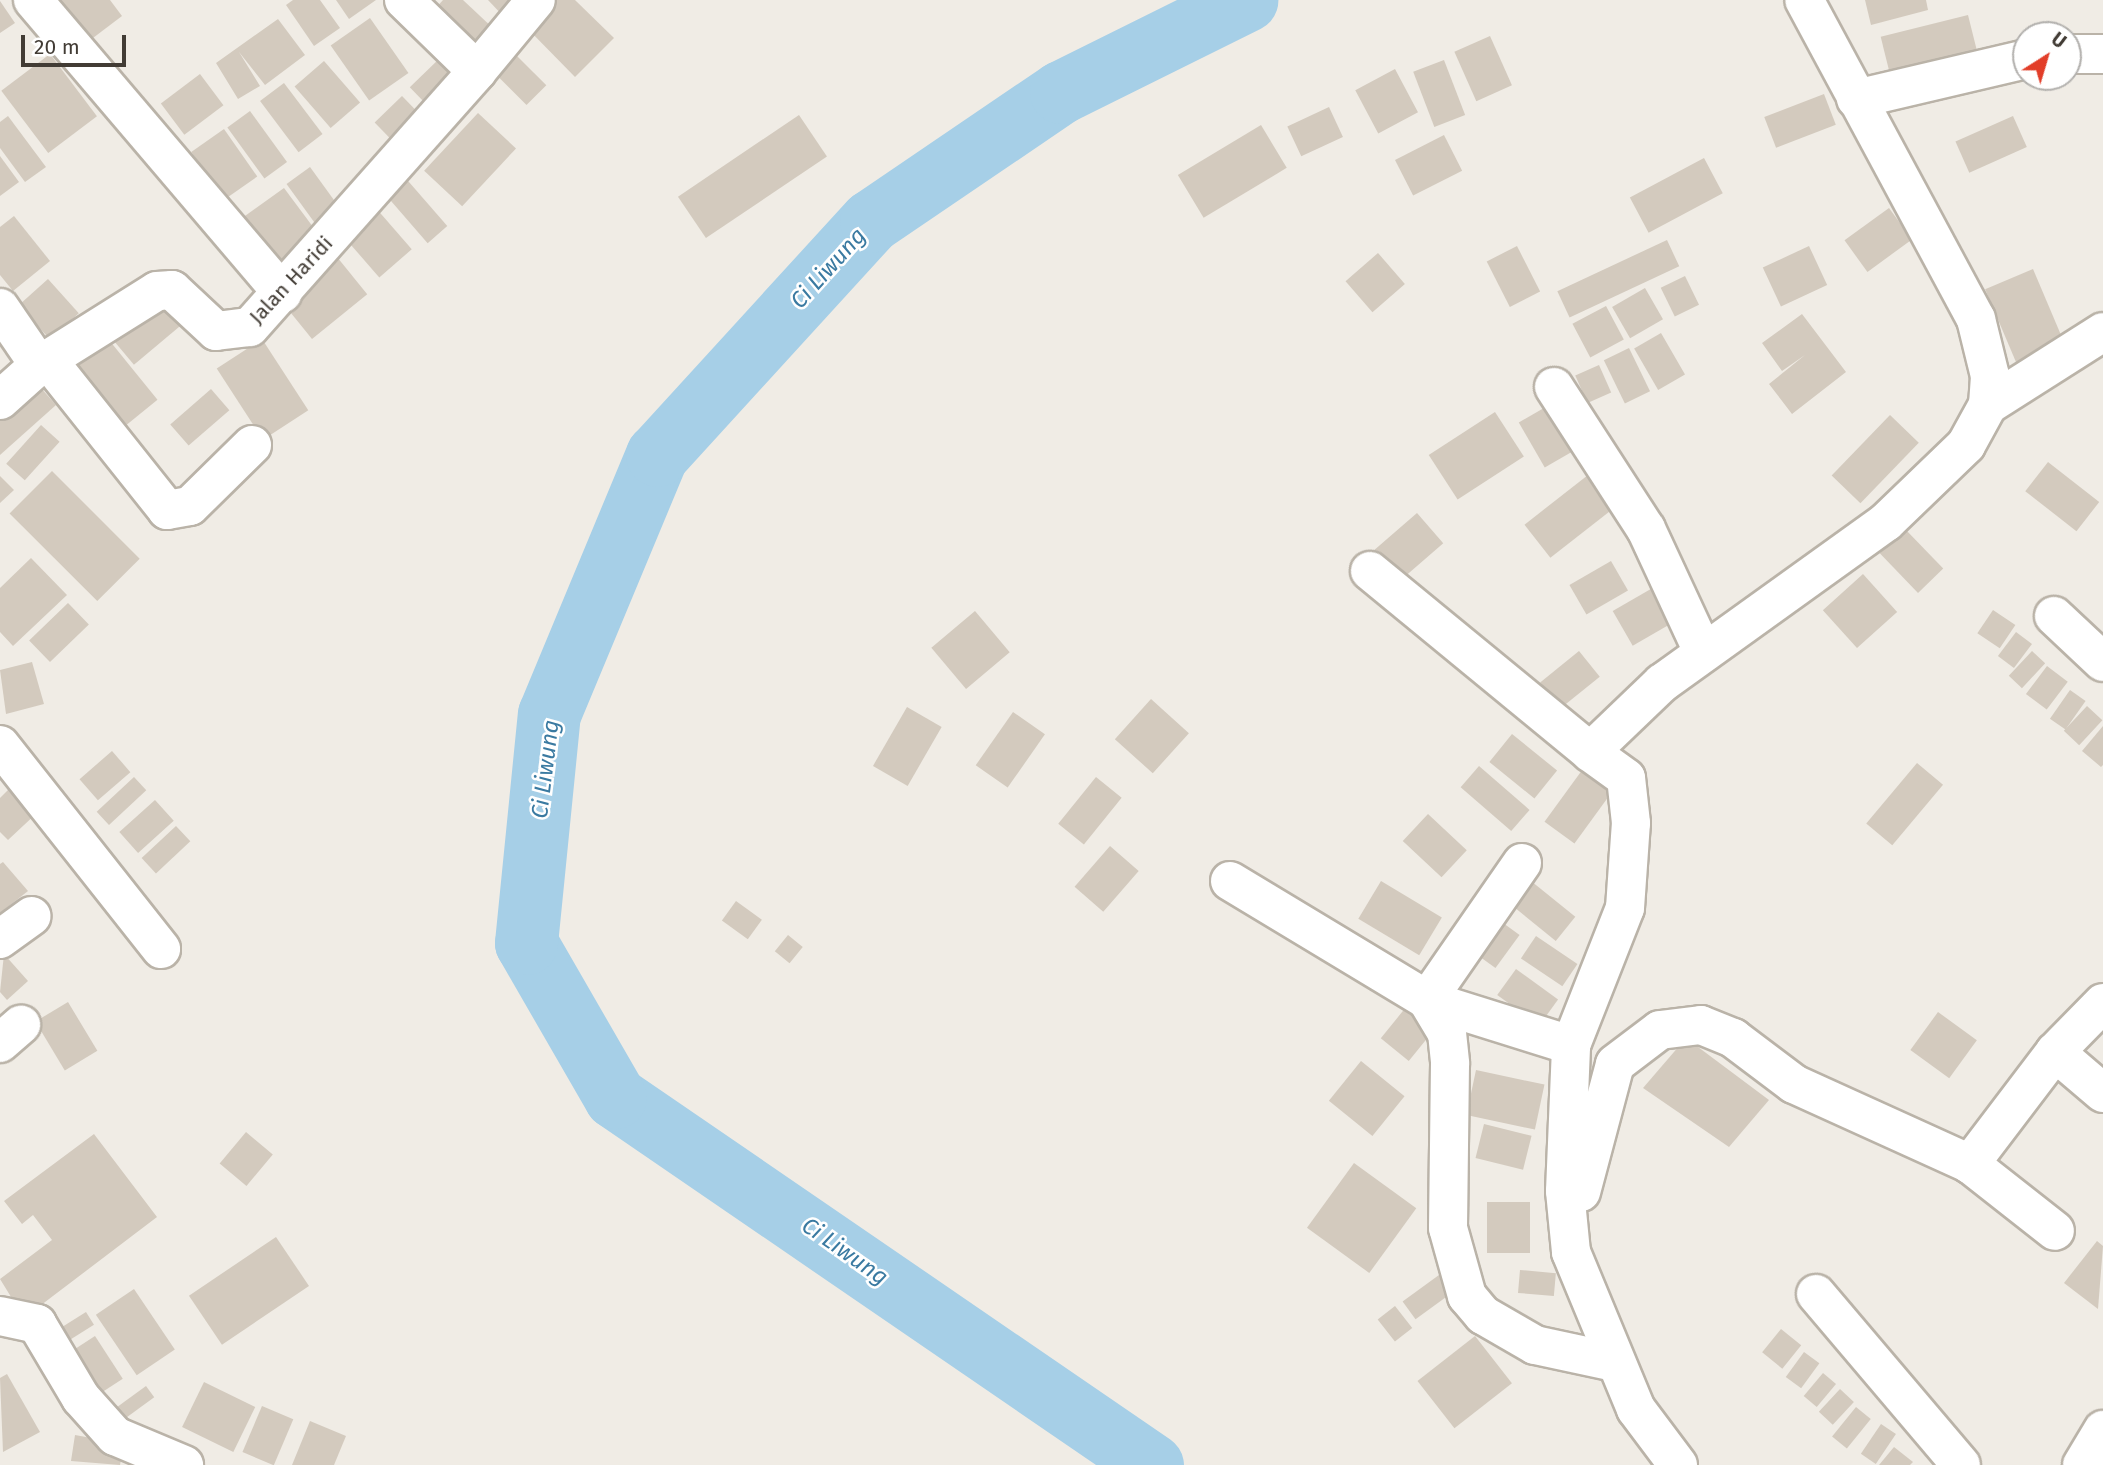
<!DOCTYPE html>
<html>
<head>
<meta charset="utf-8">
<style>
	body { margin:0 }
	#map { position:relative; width:2103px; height:1465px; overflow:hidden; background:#f0ece5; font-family:"Fira Sans",sans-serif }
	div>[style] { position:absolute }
	.river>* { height:63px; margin:-31.5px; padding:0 31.5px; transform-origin:31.5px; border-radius:31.5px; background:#a6cfe7 }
	.building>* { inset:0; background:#d3cabe; transform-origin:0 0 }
	.roads { filter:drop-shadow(2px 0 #bab3a8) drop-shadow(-2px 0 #bab3a8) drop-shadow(0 2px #bab3a8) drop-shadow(0 -2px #bab3a8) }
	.street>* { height:38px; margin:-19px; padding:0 19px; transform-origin:19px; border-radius:19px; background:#fff }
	span { translate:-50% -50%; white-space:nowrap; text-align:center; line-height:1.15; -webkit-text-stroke:5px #fff; paint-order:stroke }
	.street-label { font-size:21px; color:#423c35 }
	.water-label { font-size:23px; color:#3a7aa1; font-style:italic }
	.north { position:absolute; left:2012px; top:21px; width:70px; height:70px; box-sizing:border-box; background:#fff; border:2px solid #b3b1ae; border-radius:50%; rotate:37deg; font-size:19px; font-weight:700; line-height:28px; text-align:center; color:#423c35 }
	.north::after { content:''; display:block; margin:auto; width:24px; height:32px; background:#e23e29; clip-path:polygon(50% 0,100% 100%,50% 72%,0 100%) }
	.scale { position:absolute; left:21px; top:35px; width:105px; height:32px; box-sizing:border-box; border:4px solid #423c35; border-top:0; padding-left:9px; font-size:21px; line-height:24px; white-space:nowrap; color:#423c35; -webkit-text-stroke:5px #fff; paint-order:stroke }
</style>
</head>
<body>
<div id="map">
	<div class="river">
		<div style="left:1152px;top:1465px;width:651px;rotate:-145.58deg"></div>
		<div style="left:615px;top:1097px;width:178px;rotate:-120deg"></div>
		<div style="left:526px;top:943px;width:230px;rotate:-84.3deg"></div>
		<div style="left:549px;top:714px;width:281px;rotate:-67.4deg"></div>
		<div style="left:657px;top:455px;width:317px;rotate:-47.6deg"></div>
		<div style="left:871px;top:221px;width:230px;rotate:-34.2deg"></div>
		<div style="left:1061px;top:92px;width:207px;rotate:-26.4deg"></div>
	</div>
	<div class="building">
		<div style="clip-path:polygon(59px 0,110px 0,122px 16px,89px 41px)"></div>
		<div style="clip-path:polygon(293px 0,320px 0,340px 28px,314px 46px,286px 5px)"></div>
		<div style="clip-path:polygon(336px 0,376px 0,349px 19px)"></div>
		<div style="clip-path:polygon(443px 0,463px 0,495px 30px,469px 57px,427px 18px)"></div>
		<div style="clip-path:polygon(488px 0,524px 0,505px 18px)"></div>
		<div style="clip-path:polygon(549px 0,575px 0,614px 38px,575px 77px,524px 25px)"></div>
		<div style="clip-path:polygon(1865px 0,1926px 0,1928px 10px,1871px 25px)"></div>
		<div style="clip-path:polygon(0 1px,15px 23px,0 33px)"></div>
		<div style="left:1968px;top:15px;width:38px;height:90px;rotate:76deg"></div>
		<div style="left:370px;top:18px;width:67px;height:48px;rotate:55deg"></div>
		<div style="clip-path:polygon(278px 19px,305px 55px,265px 85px,239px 52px,260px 86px,238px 99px,216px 63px)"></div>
		<div style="left:1490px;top:36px;width:54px;height:39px;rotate:66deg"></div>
		<div style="left:506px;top:45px;width:57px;height:28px;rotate:45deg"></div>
		<div style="left:50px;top:54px;width:78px;height:61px;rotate:53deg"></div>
		<div style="left:440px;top:58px;width:30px;height:42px;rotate:46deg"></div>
		<div style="left:1444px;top:60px;width:59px;height:33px;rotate:69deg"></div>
		<div style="left:324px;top:61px;width:55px;height:39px;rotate:49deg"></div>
		<div style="left:1395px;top:69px;width:49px;height:45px;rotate:62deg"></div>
		<div style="left:200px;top:74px;width:39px;height:49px;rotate:53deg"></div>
		<div style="left:284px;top:83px;width:64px;height:30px;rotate:53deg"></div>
		<div style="left:1824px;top:94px;width:33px;height:64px;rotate:69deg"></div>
		<div style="left:402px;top:96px;width:37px;height:38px;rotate:46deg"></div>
		<div style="left:1329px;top:107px;width:33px;height:46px;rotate:65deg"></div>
		<div style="left:250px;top:111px;width:63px;height:28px;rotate:54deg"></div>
		<div style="left:478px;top:113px;width:52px;height:79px;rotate:43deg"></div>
		<div style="left:799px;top:115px;width:50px;height:146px;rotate:56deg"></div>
		<div style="clip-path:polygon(8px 116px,46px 167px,25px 182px,0 148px,0 122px)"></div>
		<div style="left:2013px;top:116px;width:34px;height:63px;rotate:66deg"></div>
		<div style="left:1261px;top:125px;width:50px;height:97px;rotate:59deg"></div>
		<div style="left:224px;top:129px;width:58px;height:40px;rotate:55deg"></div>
		<div style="left:1444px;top:135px;width:40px;height:55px;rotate:63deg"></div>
		<div style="clip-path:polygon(0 156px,19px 182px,0 196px)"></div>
		<div style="left:1704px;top:158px;width:40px;height:84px;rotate:62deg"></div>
		<div style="left:310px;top:167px;width:62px;height:29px;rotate:54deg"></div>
		<div style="left:402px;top:174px;width:69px;height:26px;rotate:49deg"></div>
		<div style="clip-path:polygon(284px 188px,322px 239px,277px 263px,238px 221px)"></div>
		<div style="left:375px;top:207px;width:56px;height:43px;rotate:49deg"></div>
		<div style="left:1889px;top:208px;width:39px;height:55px;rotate:54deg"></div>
		<div style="clip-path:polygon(14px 216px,50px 261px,13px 291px,0 275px,0 227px)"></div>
		<div style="left:1667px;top:240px;width:29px;height:121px;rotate:65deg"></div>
		<div style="left:1517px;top:246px;width:51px;height:34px;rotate:63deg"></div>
		<div style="left:1809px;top:246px;width:43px;height:51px;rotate:65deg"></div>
		<div style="left:1378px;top:253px;width:41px;height:43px;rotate:49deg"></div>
		<div style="left:337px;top:257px;width:48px;height:71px;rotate:51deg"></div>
		<div style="left:2033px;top:269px;width:86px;height:52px;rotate:67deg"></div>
		<div style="left:1685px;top:276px;width:32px;height:27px;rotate:64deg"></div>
		<div style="left:48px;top:279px;width:46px;height:39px;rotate:48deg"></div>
		<div style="left:1645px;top:288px;width:36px;height:38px;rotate:60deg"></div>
		<div style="left:161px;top:299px;width:33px;height:63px;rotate:50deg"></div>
		<div style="left:1606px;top:306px;width:38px;height:38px;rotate:62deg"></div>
		<div style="clip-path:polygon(1802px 314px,1846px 372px,1792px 414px,1769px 384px,1805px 355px,1782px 371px,1762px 343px)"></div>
		<div style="left:1661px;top:333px;width:48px;height:31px;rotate:60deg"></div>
		<div style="left:262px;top:339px;width:85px;height:54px;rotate:57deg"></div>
		<div style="left:109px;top:340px;width:77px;height:42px;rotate:51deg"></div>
		<div style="left:1629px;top:348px;width:48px;height:28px;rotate:64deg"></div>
		<div style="left:1599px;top:365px;width:30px;height:26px;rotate:66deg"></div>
		<div style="clip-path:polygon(33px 379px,56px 405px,0 455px,0 408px)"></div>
		<div style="left:211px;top:389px;width:28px;height:54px;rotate:49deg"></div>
		<div style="left:1556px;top:401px;width:52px;height:43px;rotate:60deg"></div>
		<div style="left:1495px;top:412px;width:53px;height:79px;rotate:57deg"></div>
		<div style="left:1890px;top:415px;width:40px;height:84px;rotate:44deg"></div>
		<div style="left:41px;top:425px;width:25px;height:52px;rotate:42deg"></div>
		<div style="left:2048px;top:462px;width:65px;height:37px;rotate:38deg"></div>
		<div style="left:1597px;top:468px;width:42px;height:92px;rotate:52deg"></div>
		<div style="left:52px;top:471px;width:124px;height:60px;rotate:45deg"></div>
		<div style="clip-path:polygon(0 476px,14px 490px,0 503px)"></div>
		<div style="left:1417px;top:513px;width:40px;height:60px;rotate:49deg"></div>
		<div style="left:1905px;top:529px;width:55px;height:35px;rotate:46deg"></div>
		<div style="clip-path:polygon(31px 558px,67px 595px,13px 646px,0 632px,0 588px)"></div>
		<div style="left:1611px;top:561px;width:34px;height:48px;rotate:60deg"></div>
		<div style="left:1863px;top:574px;width:51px;height:54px;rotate:48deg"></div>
		<div style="left:1656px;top:586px;width:40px;height:50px;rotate:60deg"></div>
		<div style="left:68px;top:603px;width:30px;height:54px;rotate:46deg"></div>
		<div style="left:1993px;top:610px;width:27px;height:28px;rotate:34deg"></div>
		<div style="left:975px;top:611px;width:54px;height:57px;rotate:50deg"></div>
		<div style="left:2016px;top:632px;width:20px;height:30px;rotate:37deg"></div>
		<div style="left:1579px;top:651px;width:33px;height:50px;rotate:51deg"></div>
		<div style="left:2032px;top:651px;width:18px;height:34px;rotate:43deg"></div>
		<div style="clip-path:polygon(32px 662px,44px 704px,6px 714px,0 670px)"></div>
		<div style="left:2047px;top:666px;width:26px;height:35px;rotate:37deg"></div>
		<div style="left:2070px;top:690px;width:19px;height:35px;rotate:35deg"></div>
		<div style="left:1151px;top:699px;width:51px;height:54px;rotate:42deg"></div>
		<div style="left:2087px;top:706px;width:21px;height:34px;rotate:43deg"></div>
		<div style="left:907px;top:707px;width:40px;height:68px;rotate:30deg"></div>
		<div style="left:1013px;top:712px;width:39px;height:65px;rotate:35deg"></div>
		<div style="clip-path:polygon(2103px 726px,2103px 765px,2101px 767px,2082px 751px)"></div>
		<div style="left:1512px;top:734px;width:58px;height:36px;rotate:39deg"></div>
		<div style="left:112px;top:751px;width:28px;height:43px;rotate:49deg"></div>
		<div style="left:1588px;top:762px;width:37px;height:74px;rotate:36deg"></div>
		<div style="left:1917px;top:763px;width:34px;height:79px;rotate:40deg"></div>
		<div style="left:1479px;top:766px;width:67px;height:28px;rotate:41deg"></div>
		<div style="left:134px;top:777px;width:18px;height:51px;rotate:47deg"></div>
		<div style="left:1096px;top:777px;width:33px;height:60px;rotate:39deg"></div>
		<div style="clip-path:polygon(14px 784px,39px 811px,8px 840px,0 832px,0 798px)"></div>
		<div style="left:155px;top:800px;width:28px;height:48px;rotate:48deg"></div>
		<div style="left:1428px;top:814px;width:53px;height:37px;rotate:43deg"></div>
		<div style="left:176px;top:826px;width:21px;height:47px;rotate:47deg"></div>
		<div style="left:1110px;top:846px;width:38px;height:54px;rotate:41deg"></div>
		<div style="clip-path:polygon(3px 862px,28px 891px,0 913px,0 864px)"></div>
		<div style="left:1381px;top:881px;width:71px;height:44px;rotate:31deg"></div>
		<div style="left:1531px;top:881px;width:57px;height:31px;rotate:39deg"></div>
		<div style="left:736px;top:901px;width:32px;height:24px;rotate:36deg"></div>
		<div style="left:1488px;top:912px;width:39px;height:41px;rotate:36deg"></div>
		<div style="left:788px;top:935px;width:19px;height:21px;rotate:39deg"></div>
		<div style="left:1536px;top:936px;width:50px;height:27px;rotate:34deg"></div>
		<div style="clip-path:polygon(4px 954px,28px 981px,7px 1000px,0 992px)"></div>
		<div style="left:1516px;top:969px;width:52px;height:32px;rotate:36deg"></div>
		<div style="left:1411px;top:1001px;width:36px;height:48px;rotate:39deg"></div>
		<div style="left:68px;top:1002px;width:57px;height:38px;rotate:59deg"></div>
		<div style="left:1938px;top:1012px;width:48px;height:47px;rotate:36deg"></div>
		<div style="clip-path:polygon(1686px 1038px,1769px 1100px,1729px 1147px,1643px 1088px)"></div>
		<div style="left:1361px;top:1061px;width:56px;height:51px;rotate:39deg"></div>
		<div style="left:1476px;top:1070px;width:70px;height:46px;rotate:12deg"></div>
		<div style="left:1484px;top:1124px;width:49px;height:35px;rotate:14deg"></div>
		<div style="left:246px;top:1132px;width:35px;height:41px;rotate:40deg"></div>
		<div style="clip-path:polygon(94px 1134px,157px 1217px,24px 1318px,0 1279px,52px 1240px,33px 1215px,22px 1224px,4px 1201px)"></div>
		<div style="left:1354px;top:1163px;width:77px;height:80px;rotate:36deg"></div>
		<div style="left:1487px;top:1202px;width:43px;height:51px"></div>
		<div style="left:276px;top:1237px;width:59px;height:105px;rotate:56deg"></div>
		<div style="clip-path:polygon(2097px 1241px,2103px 1246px,2098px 1309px,2064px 1283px)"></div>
		<div style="left:1520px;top:1270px;width:36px;height:23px;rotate:5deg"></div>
		<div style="left:1439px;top:1275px;width:22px;height:45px;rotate:54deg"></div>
		<div style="left:134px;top:1289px;width:73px;height:46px;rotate:56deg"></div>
		<div style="left:1395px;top:1306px;width:28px;height:22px;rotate:52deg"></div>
		<div style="left:86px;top:1312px;width:15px;height:39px;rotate:58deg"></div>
		<div style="left:1781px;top:1329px;width:26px;height:30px;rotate:39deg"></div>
		<div style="left:95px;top:1336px;width:51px;height:39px;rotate:57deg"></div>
		<div style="left:1475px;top:1336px;width:60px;height:73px;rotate:52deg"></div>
		<div style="left:1804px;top:1352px;width:19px;height:31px;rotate:36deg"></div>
		<div style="left:1823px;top:1373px;width:17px;height:30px;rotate:40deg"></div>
		<div style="clip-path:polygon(7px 1374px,40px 1432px,3px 1452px,0 1378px)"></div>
		<div style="left:204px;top:1382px;width:57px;height:50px;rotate:26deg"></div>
		<div style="left:146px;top:1386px;width:14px;height:42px;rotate:54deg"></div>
		<div style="left:1840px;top:1389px;width:19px;height:31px;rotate:43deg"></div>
		<div style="left:262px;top:1406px;width:34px;height:50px;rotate:23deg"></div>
		<div style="left:1856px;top:1407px;width:19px;height:38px;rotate:39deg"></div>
		<div style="clip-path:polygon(310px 1421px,346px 1436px,334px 1465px,292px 1465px)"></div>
		<div style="left:1881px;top:1424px;width:18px;height:36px;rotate:34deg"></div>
		<div style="clip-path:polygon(75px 1435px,124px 1444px,120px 1465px,71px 1461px)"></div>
		<div style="clip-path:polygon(1894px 1447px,1913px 1462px,1910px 1465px,1879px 1465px)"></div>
	</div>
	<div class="roads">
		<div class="street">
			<div style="left:33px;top:0;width:385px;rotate:49.6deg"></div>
			<div style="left:404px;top:0;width:102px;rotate:44.2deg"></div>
			<div style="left:477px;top:71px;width:92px;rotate:-50.3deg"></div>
			<div style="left:2068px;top:54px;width:35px"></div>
			<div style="left:1856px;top:99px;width:175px;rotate:-13.2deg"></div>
			<div style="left:0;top:308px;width:69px;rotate:55.6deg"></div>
			<div style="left:47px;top:359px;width:193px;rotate:51.5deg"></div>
			<div style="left:167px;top:510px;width:23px;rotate:-10deg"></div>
			<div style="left:190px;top:506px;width:87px;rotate:-44.5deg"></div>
			<div style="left:1554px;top:387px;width:169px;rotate:57.1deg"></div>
			<div style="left:1646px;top:529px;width:136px;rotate:65.1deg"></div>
			<div style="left:0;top:400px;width:52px;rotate:-41.9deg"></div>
			<div style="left:39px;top:365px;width:139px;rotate:-32.1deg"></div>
			<div style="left:157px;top:291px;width:15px;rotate:-4deg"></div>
			<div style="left:172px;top:290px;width:60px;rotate:43deg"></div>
			<div style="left:216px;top:331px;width:34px;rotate:-7deg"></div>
			<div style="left:250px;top:327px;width:342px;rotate:-48.4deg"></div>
			<div style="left:1988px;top:405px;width:136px;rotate:-32.4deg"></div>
			<div style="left:1370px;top:571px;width:285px;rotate:39.4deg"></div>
			<div style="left:2054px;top:616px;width:67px;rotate:43.2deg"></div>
			<div style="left:0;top:745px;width:260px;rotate:51.7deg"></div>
			<div style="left:1522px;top:863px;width:167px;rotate:124.7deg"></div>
			<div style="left:1427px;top:1000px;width:39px;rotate:59deg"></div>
			<div style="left:1447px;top:1033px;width:31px;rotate:84deg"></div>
			<div style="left:1450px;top:1064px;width:164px;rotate:90.7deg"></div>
			<div style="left:1448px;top:1228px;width:71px;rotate:74.4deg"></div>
			<div style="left:1467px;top:1296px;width:25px;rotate:50deg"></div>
			<div style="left:1483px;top:1315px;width:60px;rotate:30deg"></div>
			<div style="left:1535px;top:1345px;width:81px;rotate:12.1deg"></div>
			<div style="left:1230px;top:881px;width:230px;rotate:31.1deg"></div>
			<div style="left:1427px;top:1000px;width:151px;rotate:17.4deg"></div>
			<div style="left:0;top:939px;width:39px;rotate:-36deg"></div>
			<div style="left:2103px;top:1003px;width:69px;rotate:134.4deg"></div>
			<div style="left:2055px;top:1052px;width:63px;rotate:40.5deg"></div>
			<div style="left:0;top:1043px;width:28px;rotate:-41deg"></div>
			<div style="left:2055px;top:1052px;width:141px;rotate:127.2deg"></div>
			<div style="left:1970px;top:1164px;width:108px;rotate:38.2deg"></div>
			<div style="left:1581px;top:1192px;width:132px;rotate:-75.1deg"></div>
			<div style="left:1615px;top:1064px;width:56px;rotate:-37.1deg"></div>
			<div style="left:1660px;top:1030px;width:41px;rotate:-7deg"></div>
			<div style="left:1701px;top:1025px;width:35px;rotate:22deg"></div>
			<div style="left:1733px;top:1038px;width:76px;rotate:37deg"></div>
			<div style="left:1794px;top:1084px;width:193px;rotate:24.4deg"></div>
			<div style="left:1816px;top:1294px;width:224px;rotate:49.7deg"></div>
			<div style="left:0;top:1316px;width:38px;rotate:12deg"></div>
			<div style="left:37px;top:1324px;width:86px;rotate:59.3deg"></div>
			<div style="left:81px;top:1398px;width:51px;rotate:48.2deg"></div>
			<div style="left:115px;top:1436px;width:75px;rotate:22.8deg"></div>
			<div style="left:1678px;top:1465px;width:70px;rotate:-126.9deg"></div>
			<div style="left:1636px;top:1409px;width:170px;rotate:-112.5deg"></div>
			<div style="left:1571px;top:1252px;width:61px;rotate:-95.6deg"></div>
			<div style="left:1565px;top:1191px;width:146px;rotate:-87.6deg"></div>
			<div style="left:1571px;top:1045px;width:147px;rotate:-68.5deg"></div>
			<div style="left:1625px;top:908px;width:85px;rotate:-86deg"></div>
			<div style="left:1631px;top:823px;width:45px;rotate:-96.3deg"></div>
			<div style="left:1626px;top:778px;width:44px;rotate:-144.2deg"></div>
			<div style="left:1590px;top:752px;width:100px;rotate:-43.8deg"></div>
			<div style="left:1662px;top:683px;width:276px;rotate:-35.7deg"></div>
			<div style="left:1886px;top:522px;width:111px;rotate:-43.9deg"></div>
			<div style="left:1966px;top:445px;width:46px;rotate:-61.2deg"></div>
			<div style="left:1988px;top:405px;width:29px;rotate:-86deg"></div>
			<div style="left:1990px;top:376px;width:59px;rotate:-103.8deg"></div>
			<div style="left:1976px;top:319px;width:362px;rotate:-118.3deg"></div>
			<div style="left:2082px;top:1465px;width:41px;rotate:-59deg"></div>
		</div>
	</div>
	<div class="street-label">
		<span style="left:291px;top:280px;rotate:-47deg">Jalan Haridi</span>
	</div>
	<div class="water-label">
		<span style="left:828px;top:268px;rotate:-48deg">Ci Liwung</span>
		<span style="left:545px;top:769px;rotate:-83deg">Ci Liwung</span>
		<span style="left:845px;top:1251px;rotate:35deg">Ci Liwung</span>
	</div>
	<div class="north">U</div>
	<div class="scale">20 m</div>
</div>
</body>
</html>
